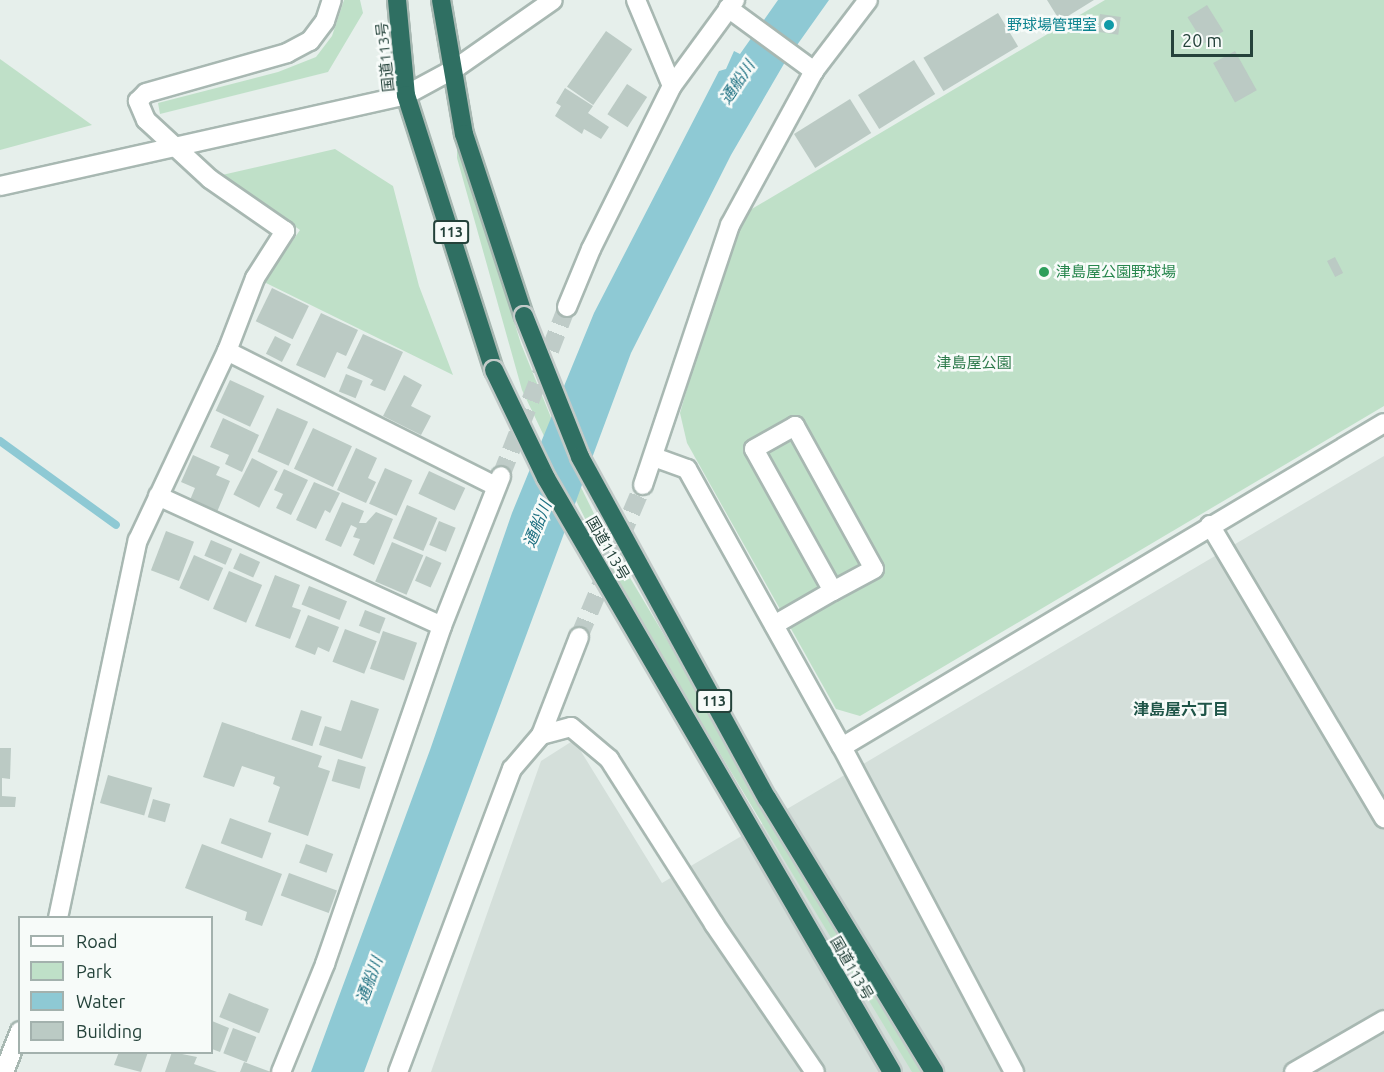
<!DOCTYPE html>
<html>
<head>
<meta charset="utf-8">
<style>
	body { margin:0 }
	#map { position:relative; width:1384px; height:1072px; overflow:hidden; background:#e6efeb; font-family:Ubuntu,"Noto Sans JP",sans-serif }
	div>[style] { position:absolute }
	.built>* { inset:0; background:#d4dfda }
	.green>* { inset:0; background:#bfe0c8 }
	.water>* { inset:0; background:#8ec9d4 }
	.stream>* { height:8px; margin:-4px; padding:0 4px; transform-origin:4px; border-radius:4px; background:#8ec9d4 }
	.building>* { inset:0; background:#bbcac4; transform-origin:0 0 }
	.minor-tunnel>* { height:18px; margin-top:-9px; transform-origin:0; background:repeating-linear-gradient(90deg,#bfccc8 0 18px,transparent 0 27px) }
	.roads { filter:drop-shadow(2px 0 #a8b8b2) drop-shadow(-2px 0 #a8b8b2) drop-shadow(0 2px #a8b8b2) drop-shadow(0 -2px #a8b8b2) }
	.minor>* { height:18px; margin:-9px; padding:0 9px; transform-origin:9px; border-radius:9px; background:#fff }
	.highway>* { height:18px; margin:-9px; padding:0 9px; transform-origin:9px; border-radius:9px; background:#2f6f62 }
	.bridges { filter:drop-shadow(2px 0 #c2cac8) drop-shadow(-2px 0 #c2cac8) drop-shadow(0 2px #c2cac8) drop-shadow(0 -2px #c2cac8) }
	.highway-bridge>* { height:18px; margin:-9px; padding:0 9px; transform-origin:9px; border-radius:9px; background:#2f6f62 }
	.dots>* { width:16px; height:16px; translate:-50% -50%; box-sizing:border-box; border:3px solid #f7fbf9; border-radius:50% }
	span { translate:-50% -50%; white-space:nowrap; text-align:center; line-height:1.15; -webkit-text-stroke:5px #f7fbf9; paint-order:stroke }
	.shield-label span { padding:2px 4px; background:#f7fbf9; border:2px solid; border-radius:4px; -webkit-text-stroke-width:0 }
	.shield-label { font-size:14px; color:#24423a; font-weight:700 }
	.culture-label { font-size:15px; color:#0d838f }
	.right { translate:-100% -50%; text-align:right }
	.street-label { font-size:15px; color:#24423a }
	.leisure-label { font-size:15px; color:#27864d }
	.left { translate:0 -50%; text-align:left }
	.park-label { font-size:15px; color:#2d7a4b }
	.water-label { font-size:16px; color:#1c6f80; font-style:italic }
	.neighbourhood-label { font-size:16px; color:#1f5548; font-weight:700 }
	.legend { position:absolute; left:18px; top:916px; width:195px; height:138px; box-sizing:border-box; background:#f7fbf9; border:2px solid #a3b1ad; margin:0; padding:8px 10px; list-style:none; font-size:18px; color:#24423a }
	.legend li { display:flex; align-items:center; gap:12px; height:30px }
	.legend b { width:30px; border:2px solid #a3b1ad }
	.scale { position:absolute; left:1171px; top:30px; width:82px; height:27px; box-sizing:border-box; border:3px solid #24423a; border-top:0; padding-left:8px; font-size:18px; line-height:21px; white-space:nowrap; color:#24423a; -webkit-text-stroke:4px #f7fbf9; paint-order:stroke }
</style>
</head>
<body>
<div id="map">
	<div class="built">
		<div style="clip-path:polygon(1384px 456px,1384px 1072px,431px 1072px,541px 761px,574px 740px,662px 883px)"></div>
	</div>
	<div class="green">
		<div style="clip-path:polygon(344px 0,360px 0,363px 13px,328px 72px,160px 114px,158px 103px,278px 72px,316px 57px,332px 36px)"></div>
		<div style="clip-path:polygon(1105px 0,1384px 0,1384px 406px,860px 716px,836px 709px,687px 443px,680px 413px,725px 259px,745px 213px)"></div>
		<div style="clip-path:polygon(0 59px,92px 125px,0 150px)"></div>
		<div style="clip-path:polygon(335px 149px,393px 186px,419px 286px,453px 375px,264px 282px,300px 230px,222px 175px)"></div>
		<div style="clip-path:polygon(461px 149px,521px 344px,572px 469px,604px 534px,924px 1072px,912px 1072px,672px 674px,606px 560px,555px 459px,522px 390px,457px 158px,457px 150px)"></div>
	</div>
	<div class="water">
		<div style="clip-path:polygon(778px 0,829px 0,785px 62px,731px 155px,631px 353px,364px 1072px,311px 1072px,430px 750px,512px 513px,594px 313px,719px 71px,726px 69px,734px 51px,740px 54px)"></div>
	</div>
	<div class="stream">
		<div style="left:0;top:441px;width:143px;rotate:35.9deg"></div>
	</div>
	<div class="building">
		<div style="clip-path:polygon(1047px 0,1094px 0,1060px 21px)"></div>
		<div style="left:1207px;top:5px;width:31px;height:23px;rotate:58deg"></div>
		<div style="left:998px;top:13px;width:39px;height:87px;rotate:59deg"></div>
		<div style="left:1100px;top:14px;width:21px;height:18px;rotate:8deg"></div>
		<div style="left:606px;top:31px;width:32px;height:68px;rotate:35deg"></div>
		<div style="left:1235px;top:51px;width:45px;height:25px;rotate:61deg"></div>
		<div style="left:914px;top:60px;width:40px;height:66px;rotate:58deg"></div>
		<div style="left:627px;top:84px;width:24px;height:36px;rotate:33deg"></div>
		<div style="clip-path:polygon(565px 88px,593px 106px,588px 113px,609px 127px,601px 139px,584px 129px,582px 134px,555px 116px,561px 106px,556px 103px)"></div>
		<div style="left:850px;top:99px;width:40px;height:66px;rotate:58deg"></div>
		<div style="left:1335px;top:257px;width:18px;height:9px;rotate:63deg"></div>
		<div style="left:272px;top:288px;width:41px;height:37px;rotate:26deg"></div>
		<div style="clip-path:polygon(321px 313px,358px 330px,346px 356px,337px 352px,325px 378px,296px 365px)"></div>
		<div style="clip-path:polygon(363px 334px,403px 352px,385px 391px,370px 385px,373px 380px,347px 368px)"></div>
		<div style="left:275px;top:336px;width:18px;height:20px;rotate:27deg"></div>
		<div style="left:346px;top:374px;width:18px;height:19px;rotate:22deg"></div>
		<div style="clip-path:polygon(404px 375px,422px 385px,411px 406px,431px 416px,421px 435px,383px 416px)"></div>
		<div style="left:230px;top:380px;width:38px;height:34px;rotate:25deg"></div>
		<div style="left:277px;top:408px;width:34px;height:48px;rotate:24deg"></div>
		<div style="clip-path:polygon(223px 418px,259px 435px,242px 472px,225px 464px,229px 455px,210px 447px)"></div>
		<div style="left:313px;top:428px;width:43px;height:45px;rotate:25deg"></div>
		<div style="clip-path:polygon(356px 448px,377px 458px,368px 478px,376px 482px,366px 503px,337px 490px)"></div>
		<div style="clip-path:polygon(193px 455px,220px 467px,216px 475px,230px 481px,217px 512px,190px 500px,195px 488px,181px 482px)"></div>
		<div style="left:252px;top:458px;width:29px;height:41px;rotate:27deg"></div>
		<div style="left:385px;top:468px;width:30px;height:39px;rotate:24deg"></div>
		<div style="clip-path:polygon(284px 469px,308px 480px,291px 515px,276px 508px,283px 494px,274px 490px)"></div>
		<div style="left:429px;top:471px;width:40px;height:25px;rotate:25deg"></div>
		<div style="clip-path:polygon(314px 482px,340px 493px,330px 513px,325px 510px,316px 529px,296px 520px)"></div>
		<div style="clip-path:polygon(342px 502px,364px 511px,359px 523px,366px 523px,376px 512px,393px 519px,374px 565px,353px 555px,360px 539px,353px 537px,357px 528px,351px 525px,341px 547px,325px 540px)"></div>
		<div style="left:407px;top:505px;width:33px;height:36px;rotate:23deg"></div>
		<div style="left:439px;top:521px;width:18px;height:26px;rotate:22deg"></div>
		<div style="left:166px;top:531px;width:30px;height:42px;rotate:21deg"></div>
		<div style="left:211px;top:540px;width:23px;height:17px;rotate:23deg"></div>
		<div style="left:392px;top:542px;width:34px;height:43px;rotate:23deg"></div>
		<div style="left:240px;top:553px;width:22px;height:17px;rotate:24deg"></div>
		<div style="left:194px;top:555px;width:32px;height:36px;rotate:24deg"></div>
		<div style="left:426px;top:556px;width:17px;height:27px;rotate:24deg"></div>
		<div style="left:229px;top:571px;width:36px;height:41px;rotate:23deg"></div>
		<div style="clip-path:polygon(275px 575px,300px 585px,292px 607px,301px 610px,290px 639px,255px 626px)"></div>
		<div style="left:309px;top:586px;width:41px;height:20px;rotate:22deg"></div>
		<div style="left:365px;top:610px;width:22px;height:17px;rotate:21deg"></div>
		<div style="clip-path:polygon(308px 615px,339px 627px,329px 652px,318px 647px,315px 655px,295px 647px)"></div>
		<div style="left:345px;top:629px;width:34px;height:35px;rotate:21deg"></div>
		<div style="left:383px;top:631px;width:36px;height:40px;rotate:19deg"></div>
		<div style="clip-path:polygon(351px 700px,379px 709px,362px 759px,319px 745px,325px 726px,341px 731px)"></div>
		<div style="left:301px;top:710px;width:22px;height:31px;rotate:18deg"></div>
		<div style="clip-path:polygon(222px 722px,322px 756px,318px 767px,330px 771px,308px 836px,268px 822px,280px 787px,273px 784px,275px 777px,242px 766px,234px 787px,203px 777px)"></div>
		<div style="clip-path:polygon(0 748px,11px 748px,10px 779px,2px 778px,2px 796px,16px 797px,15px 807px,0 807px)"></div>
		<div style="left:338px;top:759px;width:29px;height:23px;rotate:16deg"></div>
		<div style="left:108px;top:775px;width:46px;height:29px;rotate:16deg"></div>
		<div style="left:153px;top:799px;width:18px;height:19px;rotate:16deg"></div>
		<div style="left:230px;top:818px;width:44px;height:27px;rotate:20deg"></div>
		<div style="clip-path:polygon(202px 844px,282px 874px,262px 926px,245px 920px,247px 912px,185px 888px)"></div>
		<div style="left:306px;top:844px;width:29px;height:20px;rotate:20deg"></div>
		<div style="left:289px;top:873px;width:51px;height:24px;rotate:20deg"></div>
		<div style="left:229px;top:993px;width:43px;height:26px;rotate:22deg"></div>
		<div style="clip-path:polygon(212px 1021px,229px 1028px,220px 1052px,212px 1049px)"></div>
		<div style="left:233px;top:1028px;width:25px;height:27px;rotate:21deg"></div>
		<div style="clip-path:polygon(119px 1052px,148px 1052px,141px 1072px,114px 1065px)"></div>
		<div style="clip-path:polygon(172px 1052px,197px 1057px,194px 1064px,217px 1072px,165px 1072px)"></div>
		<div style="clip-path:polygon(244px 1062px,271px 1072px,240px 1072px)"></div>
	</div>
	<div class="minor-tunnel">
		<div style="left:501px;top:476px;width:181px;rotate:-68.7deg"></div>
		<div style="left:579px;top:637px;width:165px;rotate:-67.2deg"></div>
	</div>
	<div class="roads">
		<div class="minor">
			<div style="left:636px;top:0;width:93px;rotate:67.3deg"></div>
			<div style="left:728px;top:8px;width:107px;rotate:36.2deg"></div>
			<div style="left:0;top:186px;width:416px;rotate:-12.6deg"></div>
			<div style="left:406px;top:95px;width:57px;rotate:-28.4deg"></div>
			<div style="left:456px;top:68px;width:118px;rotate:-35deg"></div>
			<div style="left:567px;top:307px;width:63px;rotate:-67.5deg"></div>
			<div style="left:591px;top:249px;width:182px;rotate:-63.6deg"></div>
			<div style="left:672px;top:86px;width:107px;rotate:-53.8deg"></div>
			<div style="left:227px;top:351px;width:301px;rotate:26.7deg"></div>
			<div style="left:654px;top:457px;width:35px;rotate:20deg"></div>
			<div style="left:687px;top:469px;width:318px;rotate:60.9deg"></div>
			<div style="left:842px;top:747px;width:368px;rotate:62.1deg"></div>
			<div style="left:643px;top:485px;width:274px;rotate:-71.5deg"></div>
			<div style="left:730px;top:225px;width:175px;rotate:-61.4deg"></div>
			<div style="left:814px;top:71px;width:89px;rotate:-52.7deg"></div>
			<div style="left:158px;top:496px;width:312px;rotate:24.6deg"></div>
			<div style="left:1210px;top:525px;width:341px;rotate:59.3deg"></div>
			<div style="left:774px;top:625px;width:68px;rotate:-30deg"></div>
			<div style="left:833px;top:591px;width:162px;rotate:-119.1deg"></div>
			<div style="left:754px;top:449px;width:47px;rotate:-29.3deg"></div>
			<div style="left:795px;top:426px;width:163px;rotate:61.1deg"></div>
			<div style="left:874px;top:569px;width:47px;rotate:151.8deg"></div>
			<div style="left:541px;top:735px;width:105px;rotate:-68.8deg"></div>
			<div style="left:842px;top:747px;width:631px;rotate:-30.87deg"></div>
			<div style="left:58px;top:918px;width:386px;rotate:-78.1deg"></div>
			<div style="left:138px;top:540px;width:209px;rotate:-64.8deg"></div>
			<div style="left:227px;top:351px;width:78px;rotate:-69deg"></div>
			<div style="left:255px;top:278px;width:56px;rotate:-57.4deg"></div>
			<div style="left:285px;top:231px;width:91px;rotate:-145.3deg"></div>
			<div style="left:210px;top:179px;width:87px;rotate:-137.3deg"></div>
			<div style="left:146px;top:120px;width:21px;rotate:-113deg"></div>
			<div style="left:138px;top:101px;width:11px;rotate:-45deg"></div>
			<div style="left:146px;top:93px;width:147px;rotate:-15.8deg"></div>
			<div style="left:287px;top:53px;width:26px;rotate:-28deg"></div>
			<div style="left:310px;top:41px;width:25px;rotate:-53deg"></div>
			<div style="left:325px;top:21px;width:22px;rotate:-72deg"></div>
			<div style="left:4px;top:1072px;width:44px;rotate:-68.7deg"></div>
			<div style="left:281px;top:1072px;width:117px;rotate:-67.8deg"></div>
			<div style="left:325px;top:964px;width:358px;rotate:-70.9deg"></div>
			<div style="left:442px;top:626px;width:161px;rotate:-68.5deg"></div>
			<div style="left:398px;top:1072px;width:324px;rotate:-69.4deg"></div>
			<div style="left:512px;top:769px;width:45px;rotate:-49.5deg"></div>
			<div style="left:541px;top:735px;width:31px;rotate:-15deg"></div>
			<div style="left:571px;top:727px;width:50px;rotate:40.1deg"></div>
			<div style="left:609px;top:759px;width:196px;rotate:57.5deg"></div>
			<div style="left:714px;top:924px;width:179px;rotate:55.7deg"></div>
			<div style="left:1294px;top:1072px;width:104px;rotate:-30deg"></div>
		</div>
		<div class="highway">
			<div style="left:397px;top:0;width:95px;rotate:84.6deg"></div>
			<div style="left:406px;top:95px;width:289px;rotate:72.3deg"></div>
			<div style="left:441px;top:0;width:136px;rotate:80.3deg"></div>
			<div style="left:464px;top:134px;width:192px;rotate:71.8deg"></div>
		</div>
	</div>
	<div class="bridges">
		<div class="highway-bridge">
			<div style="left:524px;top:316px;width:152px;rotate:68.3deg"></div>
			<div style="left:580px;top:457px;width:389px;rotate:61.3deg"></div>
			<div style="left:767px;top:798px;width:321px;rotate:58.6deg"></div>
			<div style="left:494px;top:370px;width:120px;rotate:64.3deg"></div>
			<div style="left:546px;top:478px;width:687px;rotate:59.78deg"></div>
		</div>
	</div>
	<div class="dots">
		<div style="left:1109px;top:25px;background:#0f9aa8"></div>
		<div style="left:1044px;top:272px;background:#2e9e5b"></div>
	</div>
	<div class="shield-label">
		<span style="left:451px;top:232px">113</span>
		<span style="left:714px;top:701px">113</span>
	</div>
	<div class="culture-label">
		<span class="right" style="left:1097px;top:25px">野球場管理室</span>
	</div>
	<div class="street-label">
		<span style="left:385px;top:57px;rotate:-96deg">国道113号</span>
		<span style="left:608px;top:548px;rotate:60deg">国道113号</span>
		<span style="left:852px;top:968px;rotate:60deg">国道113号</span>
	</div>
	<div class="leisure-label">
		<span class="left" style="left:1056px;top:272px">津島屋公園野球場</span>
	</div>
	<div class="park-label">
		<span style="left:974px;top:363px">津島屋公園</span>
	</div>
	<div class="water-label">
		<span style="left:737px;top:82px;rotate:-56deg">通船川</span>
		<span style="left:537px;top:524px;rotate:-68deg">通船川</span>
		<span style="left:369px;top:980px;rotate:-70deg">通船川</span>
	</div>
	<div class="neighbourhood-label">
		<span style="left:1181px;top:709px">津島屋六丁目</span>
	</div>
	<ul class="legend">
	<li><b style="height:8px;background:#fff"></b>Road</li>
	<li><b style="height:16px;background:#bfe0c8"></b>Park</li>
	<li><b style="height:16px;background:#8ec9d4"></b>Water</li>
	<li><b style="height:16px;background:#bbcac4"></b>Building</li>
	</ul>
	<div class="scale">20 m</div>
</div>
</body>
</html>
